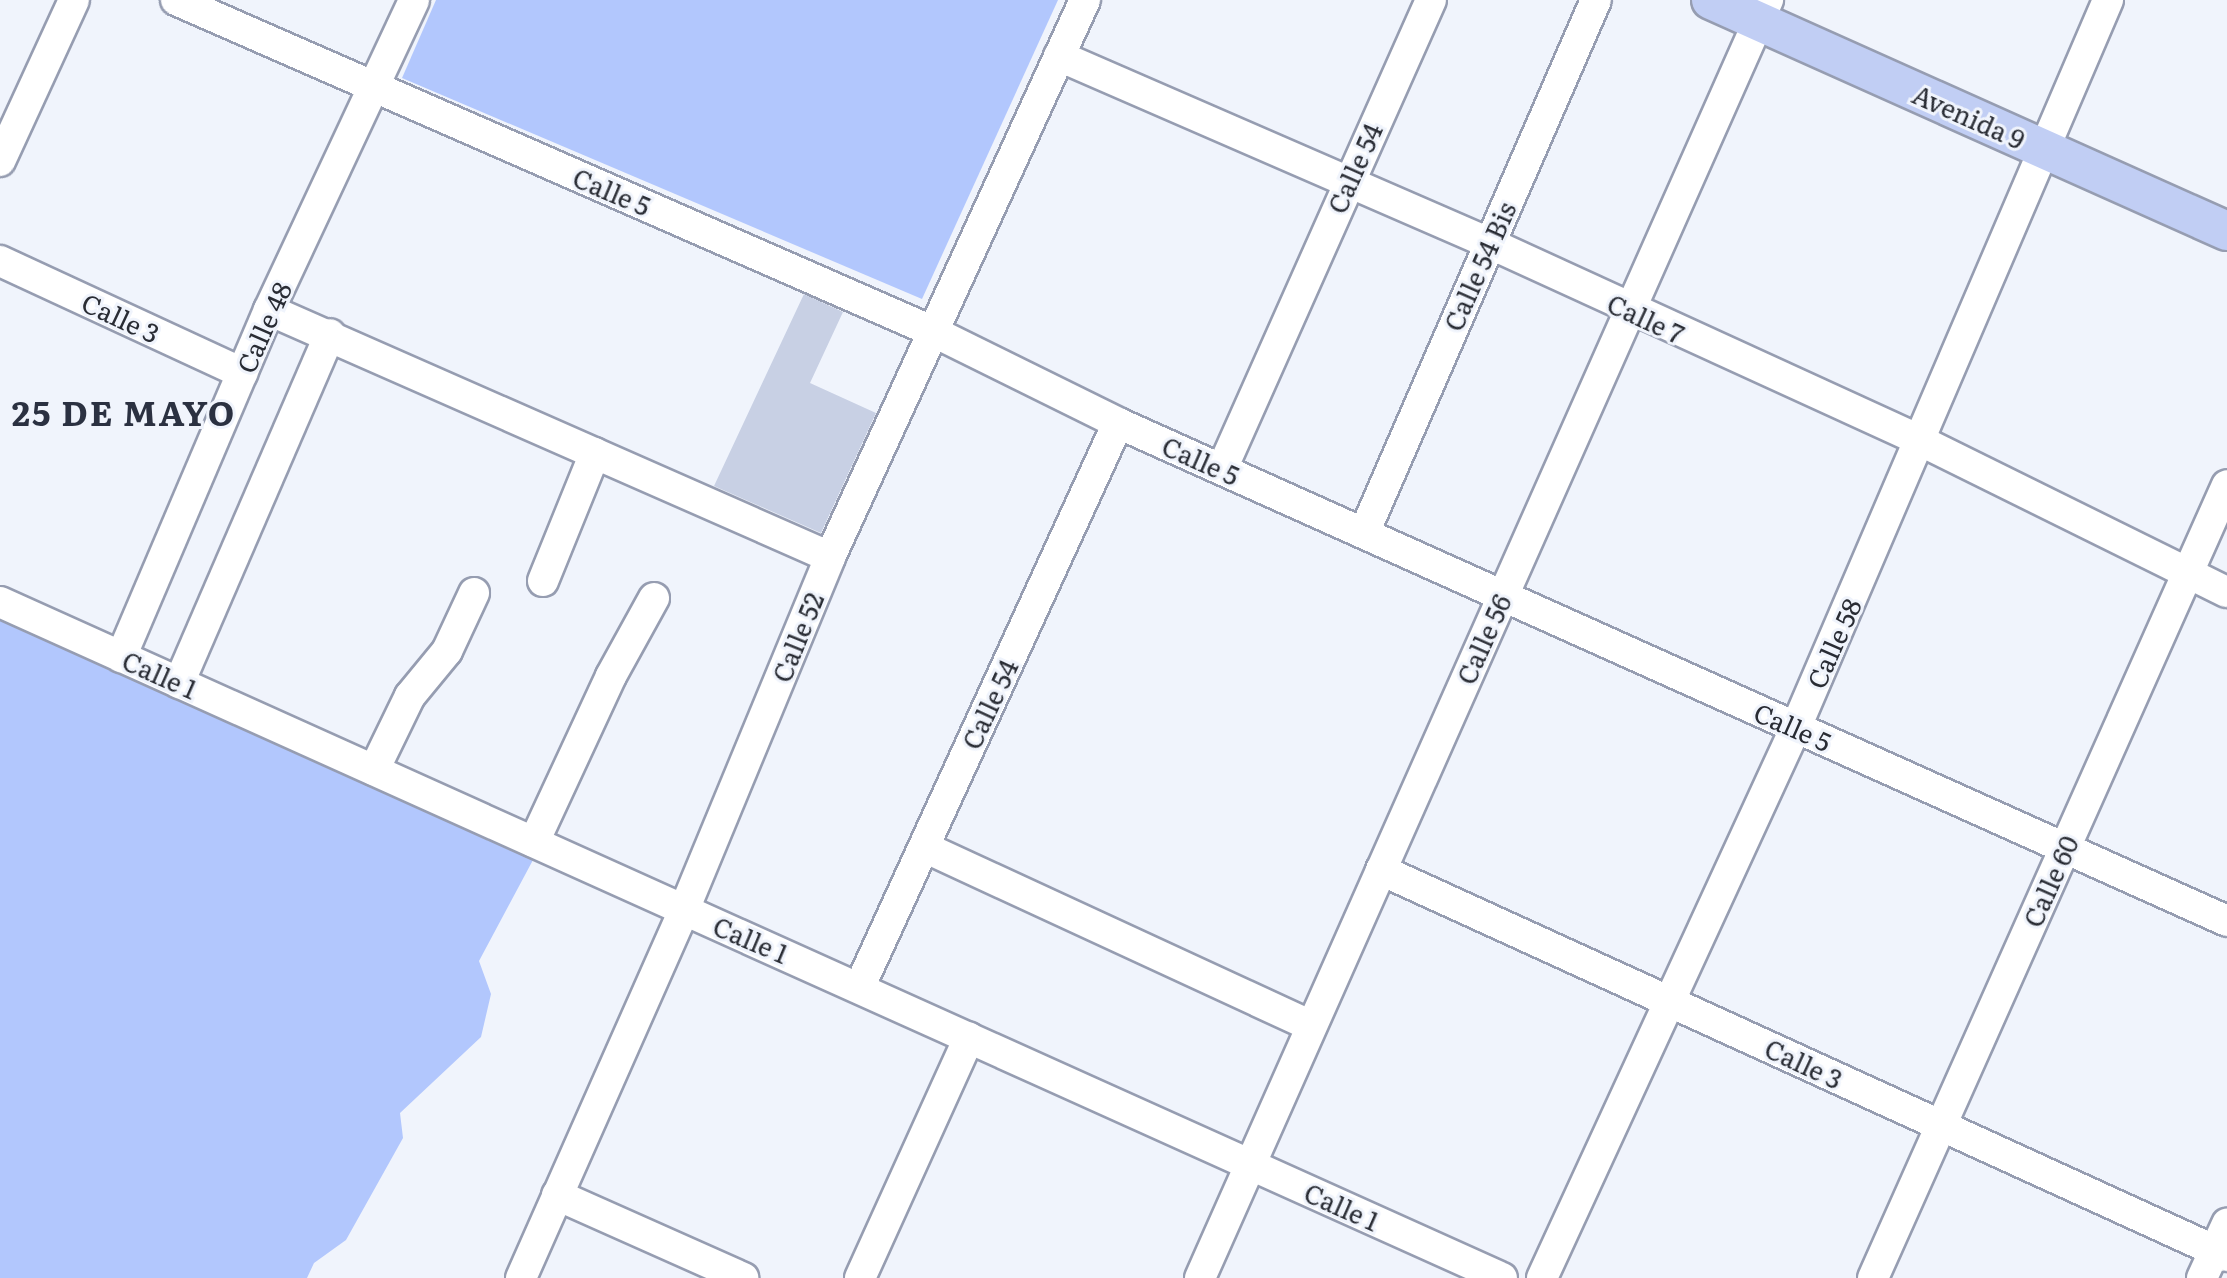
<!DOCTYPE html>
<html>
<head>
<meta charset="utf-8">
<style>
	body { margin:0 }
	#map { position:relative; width:2227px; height:1278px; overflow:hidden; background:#f0f4fc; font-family:Literata,serif }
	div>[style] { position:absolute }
	.green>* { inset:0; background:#b2c7fd }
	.building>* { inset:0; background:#c8d0e4 }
	.roads { filter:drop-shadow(2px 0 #969db1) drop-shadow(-2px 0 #969db1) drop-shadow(0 2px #969db1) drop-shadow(0 -2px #969db1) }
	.minor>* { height:30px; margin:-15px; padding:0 15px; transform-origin:15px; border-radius:15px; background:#fff }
	.major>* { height:38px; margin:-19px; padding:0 19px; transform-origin:19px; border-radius:19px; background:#c1cef4 }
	span { translate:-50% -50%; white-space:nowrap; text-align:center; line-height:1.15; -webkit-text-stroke:6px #f0f4fc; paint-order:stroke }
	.street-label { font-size:26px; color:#292c34 }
	.district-label { font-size:34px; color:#2b3141; font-weight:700; letter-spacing:2px }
</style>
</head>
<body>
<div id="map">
	<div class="green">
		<div style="clip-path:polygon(436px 0,1058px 0,922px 299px,402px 78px)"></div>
		<div style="clip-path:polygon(0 616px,533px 860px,479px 961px,491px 994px,481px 1037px,400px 1113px,403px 1138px,346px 1240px,314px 1263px,307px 1278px,0 1278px)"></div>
	</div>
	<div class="building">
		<div style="clip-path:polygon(804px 294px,843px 312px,810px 383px,876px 413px,821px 533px,714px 486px)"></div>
	</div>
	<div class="roads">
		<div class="minor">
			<div style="left:176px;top:0;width:825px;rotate:23.65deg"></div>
			<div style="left:932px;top:331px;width:208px;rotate:26.3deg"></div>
			<div style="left:1118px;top:423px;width:1216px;rotate:24.18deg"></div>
			<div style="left:1059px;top:56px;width:469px;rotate:23.5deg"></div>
			<div style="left:1489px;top:243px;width:475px;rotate:24.6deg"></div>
			<div style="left:1921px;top:441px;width:341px;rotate:26.3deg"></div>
			<div style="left:0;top:161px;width:177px;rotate:-65.3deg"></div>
			<div style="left:0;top:261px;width:267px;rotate:24.8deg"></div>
			<div style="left:269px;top:310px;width:613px;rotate:23.76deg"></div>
			<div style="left:1222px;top:469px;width:513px;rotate:-65.98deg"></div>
			<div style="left:1364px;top:533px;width:581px;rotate:-66.48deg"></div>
			<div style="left:543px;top:581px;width:138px;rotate:-67.9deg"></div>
			<div style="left:0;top:602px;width:1647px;rotate:24.23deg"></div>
			<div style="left:121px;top:657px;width:377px;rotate:-66.9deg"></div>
			<div style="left:269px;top:310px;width:342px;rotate:-64.9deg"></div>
			<div style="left:179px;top:683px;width:380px;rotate:-66.6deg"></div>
			<div style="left:374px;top:770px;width:82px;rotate:-64.1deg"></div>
			<div style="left:410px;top:696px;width:58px;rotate:-50.6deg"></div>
			<div style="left:447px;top:651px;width:64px;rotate:-65deg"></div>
			<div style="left:534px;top:842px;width:183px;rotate:-65.1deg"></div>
			<div style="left:611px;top:676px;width:89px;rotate:-61.1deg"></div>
			<div style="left:924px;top:847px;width:426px;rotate:24.8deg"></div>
			<div style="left:1381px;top:870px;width:930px;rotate:24.53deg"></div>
			<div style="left:860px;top:986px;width:619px;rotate:-65.38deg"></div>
			<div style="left:557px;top:1195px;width:204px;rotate:24deg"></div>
			<div style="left:521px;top:1278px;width:402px;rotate:-66.1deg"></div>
			<div style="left:684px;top:910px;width:382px;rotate:-67.5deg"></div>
			<div style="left:830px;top:557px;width:613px;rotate:-65.4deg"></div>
			<div style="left:860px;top:1278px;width:264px;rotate:-65.6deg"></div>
			<div style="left:1200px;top:1278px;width:1399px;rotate:-66.04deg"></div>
			<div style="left:1542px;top:1278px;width:607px;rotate:-65.25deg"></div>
			<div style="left:1796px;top:727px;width:791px;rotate:-66.77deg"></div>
			<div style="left:1873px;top:1278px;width:868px;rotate:-65.94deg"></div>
			<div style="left:2202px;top:1278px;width:60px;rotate:-65.2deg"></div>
		</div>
		<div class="major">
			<div style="left:1711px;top:0;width:565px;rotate:24.12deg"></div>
		</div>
	</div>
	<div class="street-label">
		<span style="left:1969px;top:116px;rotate:24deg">Avenida 9</span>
		<span style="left:1354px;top:168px;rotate:-66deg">Calle 54</span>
		<span style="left:612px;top:191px;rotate:23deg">Calle 5</span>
		<span style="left:1479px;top:266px;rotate:-66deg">Calle 54 Bis</span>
		<span style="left:121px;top:317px;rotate:25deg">Calle 3</span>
		<span style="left:1646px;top:318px;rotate:25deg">Calle 7</span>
		<span style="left:263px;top:327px;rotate:-66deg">Calle 48</span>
		<span style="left:1201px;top:460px;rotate:24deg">Calle 5</span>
		<span style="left:797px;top:637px;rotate:-68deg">Calle 52</span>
		<span style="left:1483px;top:639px;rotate:-66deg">Calle 56</span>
		<span style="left:1833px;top:643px;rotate:-66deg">Calle 58</span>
		<span style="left:160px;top:674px;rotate:24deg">Calle 1</span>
		<span style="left:989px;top:704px;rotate:-65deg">Calle 54</span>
		<span style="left:1793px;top:726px;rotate:24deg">Calle 5</span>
		<span style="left:2050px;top:881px;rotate:-66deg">Calle 60</span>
		<span style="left:751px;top:939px;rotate:23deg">Calle 1</span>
		<span style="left:1804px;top:1063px;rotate:25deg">Calle 3</span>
		<span style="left:1342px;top:1206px;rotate:24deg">Calle 1</span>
	</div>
	<div class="district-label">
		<span style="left:124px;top:412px">25 DE MAYO</span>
	</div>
</div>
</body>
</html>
